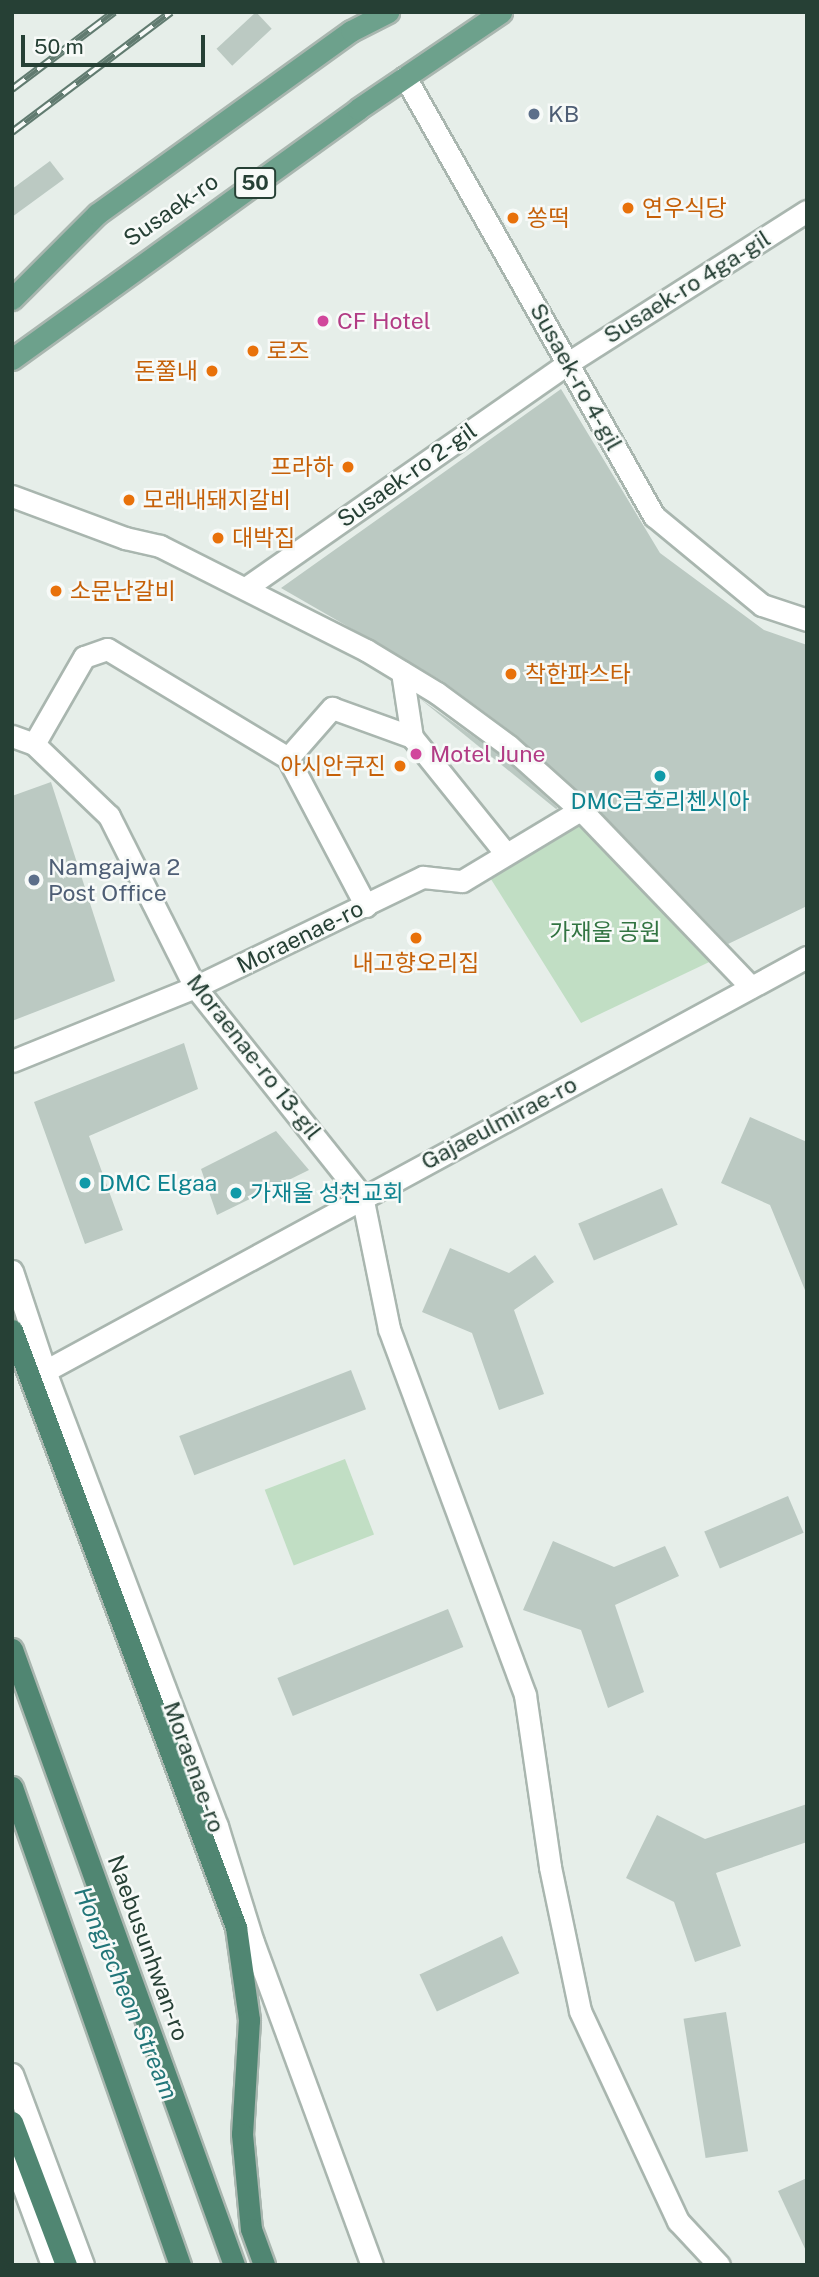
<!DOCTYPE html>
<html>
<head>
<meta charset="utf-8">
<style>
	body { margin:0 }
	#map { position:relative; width:819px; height:2277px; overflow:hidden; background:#e6eee9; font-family:"Public Sans","Noto Sans KR",sans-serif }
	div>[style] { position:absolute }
	.green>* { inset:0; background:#c1dec4; transform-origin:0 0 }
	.pier>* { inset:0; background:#e6eee9 }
	.building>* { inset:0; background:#bbc9c2; transform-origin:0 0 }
	.roads { filter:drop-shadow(2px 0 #a9b6af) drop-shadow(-2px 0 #a9b6af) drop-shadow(0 2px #a9b6af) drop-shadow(0 -2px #a9b6af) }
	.minor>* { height:21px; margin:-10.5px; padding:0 10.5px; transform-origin:10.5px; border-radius:10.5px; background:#fff }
	.tertiary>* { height:21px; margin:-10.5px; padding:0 10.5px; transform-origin:10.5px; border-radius:10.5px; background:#fff }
	.secondary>* { height:21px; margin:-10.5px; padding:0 10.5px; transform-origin:10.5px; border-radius:10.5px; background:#fff }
	.primary>* { height:21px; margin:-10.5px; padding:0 10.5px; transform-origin:10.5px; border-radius:10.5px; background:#6da18c }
	.trunk>* { height:21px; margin:-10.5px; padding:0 10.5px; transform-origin:10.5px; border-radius:10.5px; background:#508672 }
	.rail>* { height:8px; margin-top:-4px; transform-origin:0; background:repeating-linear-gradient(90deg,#f7faf8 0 16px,#617b70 0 32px); box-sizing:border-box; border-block:2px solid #617b70 }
	.dots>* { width:19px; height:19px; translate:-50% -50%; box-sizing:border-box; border:4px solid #f7faf8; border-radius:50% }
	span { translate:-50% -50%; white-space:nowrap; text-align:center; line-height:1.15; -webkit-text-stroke:5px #f7faf8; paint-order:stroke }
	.shield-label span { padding:2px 5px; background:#f7faf8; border:2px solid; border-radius:5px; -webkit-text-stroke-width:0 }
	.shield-label { font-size:21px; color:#264035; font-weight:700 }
	.service-label { font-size:23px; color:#4e5e75 }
	.left { translate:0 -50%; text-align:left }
	.food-label { font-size:23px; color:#c56008 }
	.right { translate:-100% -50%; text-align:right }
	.street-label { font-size:23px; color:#264035 }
	.hotel-label { font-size:23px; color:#b23c85 }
	.culture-label { font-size:23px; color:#0d838f }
	.park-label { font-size:23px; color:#327442 }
	.water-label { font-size:24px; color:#227679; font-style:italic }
	.frame { position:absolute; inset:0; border:14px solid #264035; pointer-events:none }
	.scale { position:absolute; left:21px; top:35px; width:184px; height:32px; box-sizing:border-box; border:4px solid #264035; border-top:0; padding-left:9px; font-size:21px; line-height:24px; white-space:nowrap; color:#264035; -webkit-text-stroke:5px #f7faf8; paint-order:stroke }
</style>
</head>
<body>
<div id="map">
	<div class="green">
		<div style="clip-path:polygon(586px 815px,724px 955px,581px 1023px,484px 868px)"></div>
		<div style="left:345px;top:1459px;width:81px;height:86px;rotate:69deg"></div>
	</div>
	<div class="pier">
		<div style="clip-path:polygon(12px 1618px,97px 1856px,256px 2265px,178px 2265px,12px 1822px)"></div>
	</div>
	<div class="building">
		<div style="left:256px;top:12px;width:23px;height:54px;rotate:47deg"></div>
		<div style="clip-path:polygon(50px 161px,64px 179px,12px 217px,12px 189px)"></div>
		<div style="clip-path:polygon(561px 389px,660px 553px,764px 630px,807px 645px,807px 906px,728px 944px,595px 806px,517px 736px,444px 682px,281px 588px)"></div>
		<div style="clip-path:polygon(419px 698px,501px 756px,558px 808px,556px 809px)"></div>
		<div style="clip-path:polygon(51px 782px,115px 981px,12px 1021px,12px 796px)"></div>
		<div style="clip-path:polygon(184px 1043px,198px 1089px,89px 1136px,123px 1230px,85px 1244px,34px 1102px)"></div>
		<div style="clip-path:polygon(750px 1117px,807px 1142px,807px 1295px,770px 1205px,721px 1183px)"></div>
		<div style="clip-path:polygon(276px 1131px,309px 1170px,217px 1215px,201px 1169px)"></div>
		<div style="left:662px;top:1188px;width:40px;height:91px;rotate:67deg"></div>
		<div style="clip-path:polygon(450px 1248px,509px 1273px,535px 1255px,554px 1282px,514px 1310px,544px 1394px,499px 1410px,472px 1333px,422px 1312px)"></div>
		<div style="left:351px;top:1370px;width:42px;height:184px;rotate:69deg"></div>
		<div style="left:788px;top:1496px;width:40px;height:91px;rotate:67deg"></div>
		<div style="clip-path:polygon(553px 1541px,614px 1567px,665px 1546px,679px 1576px,615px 1605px,644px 1692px,608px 1708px,581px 1630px,523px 1610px)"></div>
		<div style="left:448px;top:1609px;width:41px;height:184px;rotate:68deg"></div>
		<div style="clip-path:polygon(807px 1804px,807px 1842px,716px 1873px,741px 1946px,695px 1962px,674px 1902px,626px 1878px,657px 1815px,705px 1839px)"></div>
		<div style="left:502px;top:1936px;width:41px;height:91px;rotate:65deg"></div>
		<div style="left:726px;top:2012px;width:141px;height:43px;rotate:81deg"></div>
		<div style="clip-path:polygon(807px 2178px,807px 2253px,778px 2191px)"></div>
	</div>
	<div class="roads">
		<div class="minor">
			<div style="left:405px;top:77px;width:505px;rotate:60.44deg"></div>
			<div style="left:654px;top:516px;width:140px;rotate:39.5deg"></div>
			<div style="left:762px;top:605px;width:47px;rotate:18.4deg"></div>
			<div style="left:12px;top:496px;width:121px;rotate:20.4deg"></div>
			<div style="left:125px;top:538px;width:36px;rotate:13deg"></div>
			<div style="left:160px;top:546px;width:231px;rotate:26.8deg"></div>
			<div style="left:366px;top:650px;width:83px;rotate:31.2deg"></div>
			<div style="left:437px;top:693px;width:89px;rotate:36.4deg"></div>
			<div style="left:509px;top:746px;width:103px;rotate:41.9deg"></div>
			<div style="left:586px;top:815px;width:238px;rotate:46.2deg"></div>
			<div style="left:247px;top:587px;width:391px;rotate:-34.9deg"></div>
			<div style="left:568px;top:363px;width:283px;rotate:-32.5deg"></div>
			<div style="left:402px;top:672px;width:66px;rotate:81.3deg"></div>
			<div style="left:412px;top:737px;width:150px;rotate:51.2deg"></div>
			<div style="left:12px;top:736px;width:23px;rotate:20deg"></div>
			<div style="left:288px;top:758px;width:67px;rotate:-48.7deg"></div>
			<div style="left:332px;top:708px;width:85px;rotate:19.9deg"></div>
			<div style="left:366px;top:906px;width:167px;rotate:-117.8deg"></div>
			<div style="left:288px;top:758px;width:211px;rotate:-148.9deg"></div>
			<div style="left:107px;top:649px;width:24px;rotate:161deg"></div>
			<div style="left:84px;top:657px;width:100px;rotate:119.9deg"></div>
			<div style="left:34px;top:744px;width:104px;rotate:43.8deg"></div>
			<div style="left:109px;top:816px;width:191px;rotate:63.3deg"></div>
			<div style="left:195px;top:987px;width:268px;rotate:51.4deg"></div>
			<div style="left:362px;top:1196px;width:136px;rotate:78.5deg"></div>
			<div style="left:389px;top:1329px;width:390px;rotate:69.6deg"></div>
			<div style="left:525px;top:1695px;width:174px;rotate:81.7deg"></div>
			<div style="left:550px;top:1867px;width:147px;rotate:78.2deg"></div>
			<div style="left:580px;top:2011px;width:232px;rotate:65deg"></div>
			<div style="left:678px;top:2221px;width:60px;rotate:47deg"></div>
			<div style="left:12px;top:1061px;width:197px;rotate:-22deg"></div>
			<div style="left:195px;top:987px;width:253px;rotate:-25.8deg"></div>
			<div style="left:423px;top:877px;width:39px;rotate:6deg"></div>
			<div style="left:462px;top:881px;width:138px;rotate:-31deg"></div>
			<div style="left:12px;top:2156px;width:116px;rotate:69.8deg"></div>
		</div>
		<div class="tertiary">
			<div style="left:45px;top:1371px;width:867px;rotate:-28.52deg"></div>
			<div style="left:12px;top:2074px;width:204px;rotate:69.6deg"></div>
		</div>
		<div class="secondary">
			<div style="left:12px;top:1271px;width:105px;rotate:71.7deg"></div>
			<div style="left:45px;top:1371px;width:486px;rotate:69.3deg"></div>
			<div style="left:217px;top:1826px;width:121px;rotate:72.8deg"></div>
			<div style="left:253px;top:1942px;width:344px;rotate:69.8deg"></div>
		</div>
		<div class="primary">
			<div style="left:12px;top:299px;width:120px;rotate:-45deg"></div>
			<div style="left:97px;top:214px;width:313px;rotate:-35.8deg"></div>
			<div style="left:351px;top:31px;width:42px;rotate:-27.2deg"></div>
			<div style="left:12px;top:359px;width:427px;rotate:-35.8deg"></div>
			<div style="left:358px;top:109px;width:173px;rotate:-34.1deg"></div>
		</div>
		<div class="trunk">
			<div style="left:12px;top:1330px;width:638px;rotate:69.43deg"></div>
			<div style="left:236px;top:1927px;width:94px;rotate:82deg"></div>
			<div style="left:249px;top:2020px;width:114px;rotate:93.5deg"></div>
			<div style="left:242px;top:2134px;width:95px;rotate:84.6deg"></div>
			<div style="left:251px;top:2229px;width:38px;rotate:70deg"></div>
			<div style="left:12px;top:1649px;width:655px;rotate:70.18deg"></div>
			<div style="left:12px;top:1787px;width:507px;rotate:70.64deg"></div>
			<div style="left:12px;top:2122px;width:153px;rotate:69.3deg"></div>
		</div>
	</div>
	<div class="rail">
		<div style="left:12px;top:89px;width:128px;rotate:-37deg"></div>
		<div style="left:12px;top:132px;width:199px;rotate:-37deg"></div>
	</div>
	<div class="dots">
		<div style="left:534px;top:114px;background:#5c6f8a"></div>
		<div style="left:628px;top:208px;background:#e8710a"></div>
		<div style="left:513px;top:218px;background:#e8710a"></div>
		<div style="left:323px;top:321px;background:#d1479c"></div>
		<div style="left:253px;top:351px;background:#e8710a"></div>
		<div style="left:212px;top:371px;background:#e8710a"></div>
		<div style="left:348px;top:467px;background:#e8710a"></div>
		<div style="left:129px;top:500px;background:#e8710a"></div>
		<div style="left:218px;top:538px;background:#e8710a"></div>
		<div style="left:56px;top:591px;background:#e8710a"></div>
		<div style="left:511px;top:674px;background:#e8710a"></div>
		<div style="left:416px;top:754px;background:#d1479c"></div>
		<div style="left:400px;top:766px;background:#e8710a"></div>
		<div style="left:660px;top:776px;background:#0f9aa8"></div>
		<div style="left:34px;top:880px;background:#5c6f8a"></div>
		<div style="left:416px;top:938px;background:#e8710a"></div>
		<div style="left:85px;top:1183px;background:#0f9aa8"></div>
		<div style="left:236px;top:1193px;background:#0f9aa8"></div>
	</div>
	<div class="shield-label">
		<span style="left:255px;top:183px">50</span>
	</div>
	<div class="service-label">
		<span class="left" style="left:548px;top:114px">KB</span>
		<span class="left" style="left:48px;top:880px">Namgajwa 2<br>Post Office</span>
	</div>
	<div class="food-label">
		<span class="left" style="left:642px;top:208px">연우식당</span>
		<span class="left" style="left:527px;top:218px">쏭떡</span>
		<span class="left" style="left:267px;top:351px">로즈</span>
		<span class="right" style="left:198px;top:371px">돈쭐내</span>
		<span class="right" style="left:334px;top:467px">프라하</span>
		<span class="left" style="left:143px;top:500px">모래내돼지갈비</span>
		<span class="left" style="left:232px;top:538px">대박집</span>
		<span class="left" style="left:70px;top:591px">소문난갈비</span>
		<span class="left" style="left:525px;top:674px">착한파스타</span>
		<span class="right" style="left:386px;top:766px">아시안쿠진</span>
		<span style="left:416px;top:963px">내고향오리집</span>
	</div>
	<div class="street-label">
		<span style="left:171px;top:210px;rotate:-35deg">Susaek-ro</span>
		<span style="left:687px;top:287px;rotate:-32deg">Susaek-ro 4ga-gil</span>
		<span style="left:576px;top:377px;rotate:61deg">Susaek-ro 4-gil</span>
		<span style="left:407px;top:475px;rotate:-35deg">Susaek-ro 2-gil</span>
		<span style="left:300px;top:937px;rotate:-26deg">Moraenae-ro</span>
		<span style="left:254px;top:1057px;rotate:52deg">Moraenae-ro 13-gil</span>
		<span style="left:499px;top:1123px;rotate:-28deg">Gajaeulmirae-ro</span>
		<span style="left:194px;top:1767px;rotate:70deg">Moraenae-ro</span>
		<span style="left:148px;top:1948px;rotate:70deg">Naebusunhwan-ro</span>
	</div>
	<div class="hotel-label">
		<span class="left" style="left:337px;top:321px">CF Hotel</span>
		<span class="left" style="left:430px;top:754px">Motel June</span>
	</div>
	<div class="culture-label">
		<span style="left:660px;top:801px">DMC금호리첸시아</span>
		<span class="left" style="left:99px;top:1183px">DMC Elgaa</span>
		<span class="left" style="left:250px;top:1193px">가재울 성천교회</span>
	</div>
	<div class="park-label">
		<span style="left:605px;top:932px">가재울 공원</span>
	</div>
	<div class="water-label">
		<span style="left:126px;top:1993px;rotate:67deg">Hongjecheon Stream</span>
	</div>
	<div class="frame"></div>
	<div class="scale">50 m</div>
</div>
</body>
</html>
